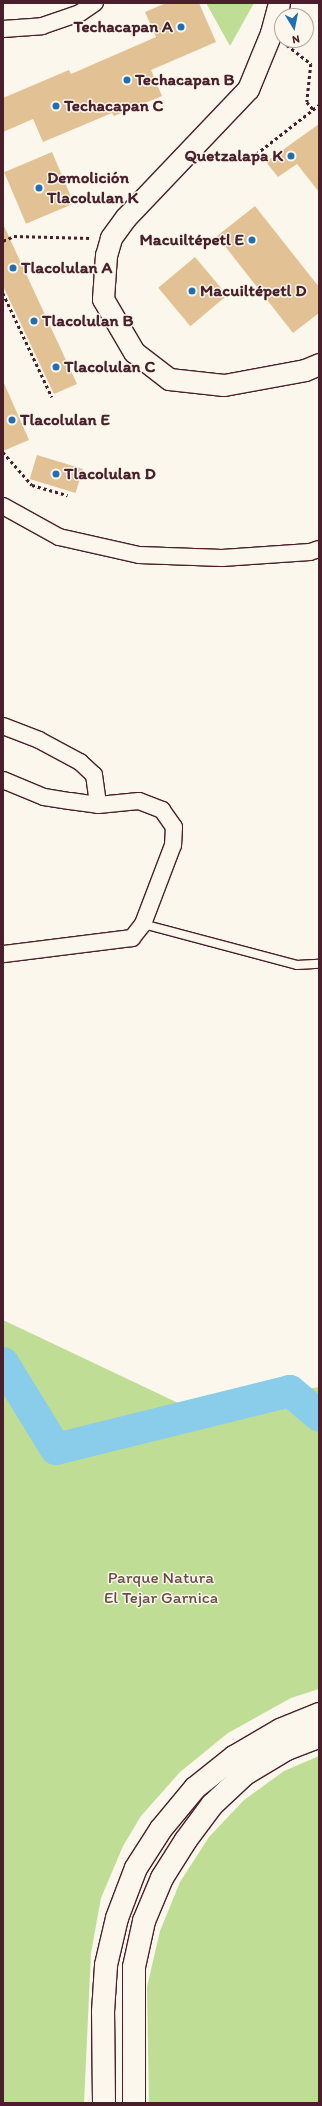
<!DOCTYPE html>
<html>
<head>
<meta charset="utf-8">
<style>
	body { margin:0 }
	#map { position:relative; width:322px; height:2106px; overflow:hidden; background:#fbf7ec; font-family:Itim,sans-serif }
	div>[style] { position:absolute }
	.green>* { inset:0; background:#bfdd95 }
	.river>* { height:32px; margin:-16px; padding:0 16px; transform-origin:16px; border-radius:16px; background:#89cdea }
	.building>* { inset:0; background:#e2c294; transform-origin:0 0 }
	.path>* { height:2.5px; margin-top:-1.25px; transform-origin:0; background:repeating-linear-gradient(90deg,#4a1f2b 0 3px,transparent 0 6px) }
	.roads { filter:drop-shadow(1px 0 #4a1f2b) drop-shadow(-1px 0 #4a1f2b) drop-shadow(0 1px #4a1f2b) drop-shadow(0 -1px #4a1f2b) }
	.service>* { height:8px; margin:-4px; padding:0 4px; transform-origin:4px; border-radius:4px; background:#fbf7ec }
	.minor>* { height:16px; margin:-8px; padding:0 8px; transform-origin:8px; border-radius:8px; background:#fbf7ec }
	.tertiary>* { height:21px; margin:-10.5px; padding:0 10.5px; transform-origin:10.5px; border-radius:10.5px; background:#fbf7ec }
	.secondary>* { height:22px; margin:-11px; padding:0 11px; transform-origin:11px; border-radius:11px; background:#fbf7ec }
	.dots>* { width:11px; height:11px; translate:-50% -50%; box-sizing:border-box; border:2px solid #fbf7ec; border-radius:50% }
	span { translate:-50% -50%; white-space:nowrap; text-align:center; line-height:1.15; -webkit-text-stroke:3px #fbf7ec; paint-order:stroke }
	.poi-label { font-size:17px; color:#4a1f2b; font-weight:700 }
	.right { translate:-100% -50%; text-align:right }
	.left { translate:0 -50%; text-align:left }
	.park-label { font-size:17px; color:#674e46 }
	.frame { position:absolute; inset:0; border:4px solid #4a1f2b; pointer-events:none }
	.north { position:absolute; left:274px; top:8px; width:40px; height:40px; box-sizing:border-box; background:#fbf7ec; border:1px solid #b4a19f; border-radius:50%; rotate:170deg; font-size:11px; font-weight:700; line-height:16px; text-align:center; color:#4a1f2b }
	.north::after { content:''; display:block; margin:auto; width:14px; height:18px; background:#1f6fb2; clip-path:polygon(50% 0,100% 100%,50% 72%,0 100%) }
</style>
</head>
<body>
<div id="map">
	<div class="green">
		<div style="clip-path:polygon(206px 3px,254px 3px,230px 46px)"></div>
		<div style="clip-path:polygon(3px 1320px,193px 1410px,319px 1387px,319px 1689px,291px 1698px,228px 1733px,180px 1772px,141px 1816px,123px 1846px,101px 1898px,91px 1953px,84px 2103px,3px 2103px)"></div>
		<div style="clip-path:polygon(319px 1756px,319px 2103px,149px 2103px,147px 1987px,160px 1931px,180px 1882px,209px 1837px,244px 1800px,284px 1771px)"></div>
	</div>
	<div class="river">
		<div style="left:3px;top:1363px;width:101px;rotate:58.4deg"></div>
		<div style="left:56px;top:1449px;width:241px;rotate:-13.9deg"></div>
		<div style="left:290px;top:1391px;width:38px;rotate:40deg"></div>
	</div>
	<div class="building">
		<div style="clip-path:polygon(166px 3px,199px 3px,216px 42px,151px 70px,162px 96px,114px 116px,112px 113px,43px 142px,33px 119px,3px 132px,3px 98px,69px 70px,71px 74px,156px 37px,145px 12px)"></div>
		<div style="clip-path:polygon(319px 124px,319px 192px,297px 164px,278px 177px,266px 162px)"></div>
		<div style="left:52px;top:152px;width:56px;height:52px;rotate:67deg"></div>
		<div style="clip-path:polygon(255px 206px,319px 287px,319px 313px,293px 333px,217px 236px)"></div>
		<div style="clip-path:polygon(3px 224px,77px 384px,54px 394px,3px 286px)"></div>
		<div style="left:195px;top:257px;width:50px;height:48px;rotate:50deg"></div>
		<div style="clip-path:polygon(3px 381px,29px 440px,3px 451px)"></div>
		<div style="left:37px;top:455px;width:48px;height:25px;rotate:17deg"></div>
	</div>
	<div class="path">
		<div style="left:287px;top:45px;width:31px;rotate:38deg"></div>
		<div style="left:311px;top:64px;width:38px;rotate:96deg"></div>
		<div style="left:307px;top:102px;width:9px;rotate:49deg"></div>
		<div style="left:256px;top:154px;width:80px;rotate:-37.9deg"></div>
		<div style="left:3px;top:241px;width:12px;rotate:-24deg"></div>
		<div style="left:14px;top:236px;width:77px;rotate:1.5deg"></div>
		<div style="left:3px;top:293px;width:115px;rotate:64.8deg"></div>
		<div style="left:3px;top:452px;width:44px;rotate:48.7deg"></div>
		<div style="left:32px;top:485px;width:37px;rotate:16deg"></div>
	</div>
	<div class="roads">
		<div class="service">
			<div style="left:143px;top:924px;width:159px;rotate:14.9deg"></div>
			<div style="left:297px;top:965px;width:22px;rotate:-3deg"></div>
		</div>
		<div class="minor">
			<div style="left:3px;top:29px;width:39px;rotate:-4deg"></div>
			<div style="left:42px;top:26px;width:40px;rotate:-18.9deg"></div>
			<div style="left:80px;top:13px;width:18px;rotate:-34deg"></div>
			<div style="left:3px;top:506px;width:64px;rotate:29deg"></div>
			<div style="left:59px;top:537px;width:82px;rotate:12.7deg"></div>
			<div style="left:139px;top:555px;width:83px;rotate:2.1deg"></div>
			<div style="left:222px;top:558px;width:88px;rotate:-3.9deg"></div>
			<div style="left:310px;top:552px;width:9px;rotate:-18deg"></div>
			<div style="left:3px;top:726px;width:39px;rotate:21deg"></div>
			<div style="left:39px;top:740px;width:47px;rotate:28.2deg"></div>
			<div style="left:80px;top:762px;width:19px;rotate:43deg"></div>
			<div style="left:94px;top:775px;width:30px;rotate:82deg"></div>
			<div style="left:3px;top:780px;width:44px;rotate:22.5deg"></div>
			<div style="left:44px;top:797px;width:26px;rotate:9deg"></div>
			<div style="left:70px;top:801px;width:28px;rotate:8deg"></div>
			<div style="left:98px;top:805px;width:41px;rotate:-5.6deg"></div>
			<div style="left:139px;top:801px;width:25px;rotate:21deg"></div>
			<div style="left:162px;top:810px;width:21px;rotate:55deg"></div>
			<div style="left:174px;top:827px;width:18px;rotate:93deg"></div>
			<div style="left:173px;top:845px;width:85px;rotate:110.8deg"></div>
			<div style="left:143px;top:924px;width:18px;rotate:128deg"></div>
			<div style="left:132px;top:938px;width:130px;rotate:172.9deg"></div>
		</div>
		<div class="tertiary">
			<div style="left:279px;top:3px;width:31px;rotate:105deg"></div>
			<div style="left:271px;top:33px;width:61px;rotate:112.3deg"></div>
			<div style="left:248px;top:89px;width:177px;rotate:133.6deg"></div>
			<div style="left:126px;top:217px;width:26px;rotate:126deg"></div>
			<div style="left:111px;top:238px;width:18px;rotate:106deg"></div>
			<div style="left:106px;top:255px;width:44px;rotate:93.9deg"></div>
			<div style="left:103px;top:299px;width:61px;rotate:59.7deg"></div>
			<div style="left:134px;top:352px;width:44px;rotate:37.6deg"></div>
			<div style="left:169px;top:379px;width:55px;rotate:6.2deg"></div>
			<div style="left:224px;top:385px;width:82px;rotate:-10.5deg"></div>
			<div style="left:305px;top:370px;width:15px;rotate:-23deg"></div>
		</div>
		<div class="secondary">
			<div style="left:104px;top:2103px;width:91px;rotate:-90.6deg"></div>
			<div style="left:103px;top:2012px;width:47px;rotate:-86.3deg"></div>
			<div style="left:106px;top:1965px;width:48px;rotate:-76.8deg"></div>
			<div style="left:117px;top:1918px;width:53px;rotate:-69.2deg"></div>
			<div style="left:136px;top:1868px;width:46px;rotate:-57.3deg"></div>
			<div style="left:161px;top:1829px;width:53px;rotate:-50.3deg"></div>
			<div style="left:195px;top:1788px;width:50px;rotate:-38.5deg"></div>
			<div style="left:234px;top:1757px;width:53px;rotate:-30.4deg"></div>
			<div style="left:280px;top:1730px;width:42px;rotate:-22.3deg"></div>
			<div style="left:134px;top:2103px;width:136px;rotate:-90deg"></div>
			<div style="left:134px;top:1967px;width:47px;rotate:-77.7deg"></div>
			<div style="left:144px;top:1921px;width:47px;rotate:-67.3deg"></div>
			<div style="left:162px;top:1878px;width:45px;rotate:-57.7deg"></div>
			<div style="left:186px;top:1840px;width:44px;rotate:-53.4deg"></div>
			<div style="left:212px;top:1805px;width:45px;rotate:-43.2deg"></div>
			<div style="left:245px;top:1774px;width:49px;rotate:-30.8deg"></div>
			<div style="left:287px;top:1749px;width:34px;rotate:-21deg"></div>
		</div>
	</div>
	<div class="dots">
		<div style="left:181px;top:27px;background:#1f6fb2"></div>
		<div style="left:127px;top:80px;background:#1f6fb2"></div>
		<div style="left:56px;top:106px;background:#1f6fb2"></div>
		<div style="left:291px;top:156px;background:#1f6fb2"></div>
		<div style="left:39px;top:188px;background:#1f6fb2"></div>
		<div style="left:252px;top:240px;background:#1f6fb2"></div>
		<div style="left:13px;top:268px;background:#1f6fb2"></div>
		<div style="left:192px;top:291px;background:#1f6fb2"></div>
		<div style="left:34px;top:321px;background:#1f6fb2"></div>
		<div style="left:56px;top:367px;background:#1f6fb2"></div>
		<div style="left:12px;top:420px;background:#1f6fb2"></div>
		<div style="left:56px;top:474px;background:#1f6fb2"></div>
	</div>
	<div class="poi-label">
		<span class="right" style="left:173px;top:27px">Techacapan A</span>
		<span class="left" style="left:135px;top:80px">Techacapan B</span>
		<span class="left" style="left:64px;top:106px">Techacapan C</span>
		<span class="right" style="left:283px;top:156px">Quetzalapa K</span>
		<span class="left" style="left:47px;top:188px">Demolición<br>Tlacolulan K</span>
		<span class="right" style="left:244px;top:240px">Macuiltépetl E</span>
		<span class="left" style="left:21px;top:268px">Tlacolulan A</span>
		<span class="left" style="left:200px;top:291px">Macuiltépetl D</span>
		<span class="left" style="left:42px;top:321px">Tlacolulan B</span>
		<span class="left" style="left:64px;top:367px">Tlacolulan C</span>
		<span class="left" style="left:20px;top:420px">Tlacolulan E</span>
		<span class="left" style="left:64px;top:474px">Tlacolulan D</span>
	</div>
	<div class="park-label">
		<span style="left:161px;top:1588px">Parque Natura<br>El Tejar Garnica</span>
	</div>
	<div class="frame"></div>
	<div class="north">N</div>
</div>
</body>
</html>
